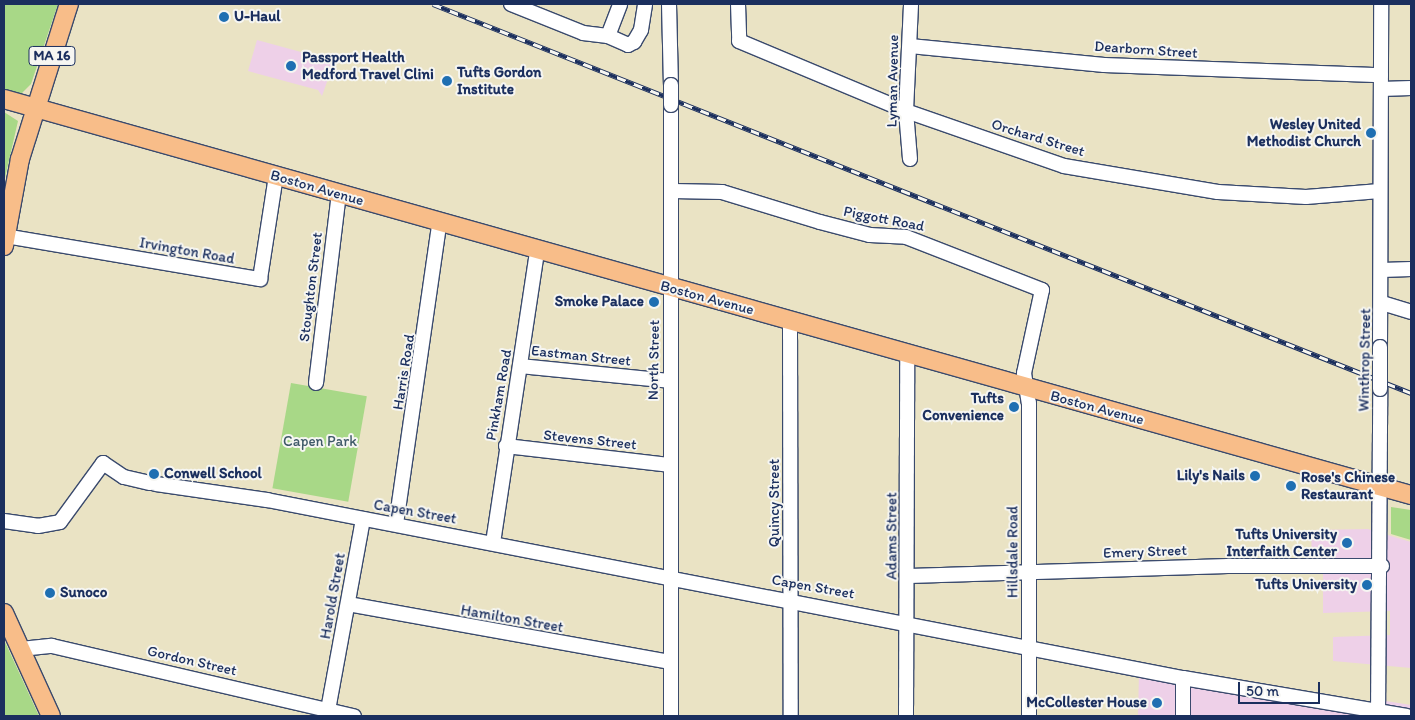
<!DOCTYPE html>
<html>
<head>
<meta charset="utf-8">
<style>
	body { margin:0 }
	#map { position:relative; width:1415px; height:720px; overflow:hidden; background:#eae3c4; font-family:Itim,sans-serif }
	div>[style] { position:absolute }
	.built>* { inset:0; background:#eed0e8 }
	.green>* { inset:0; background:#a8d887; transform-origin:0 0 }
	.roads { filter:drop-shadow(1px 0 #3a4a6d) drop-shadow(-1px 0 #3a4a6d) drop-shadow(0 1px #3a4a6d) drop-shadow(0 -1px #3a4a6d) }
	.minor>* { height:14px; margin:-7px; padding:0 7px; transform-origin:7px; border-radius:7px; background:#fff }
	.major>* { height:18px; margin:-9px; padding:0 9px; transform-origin:9px; border-radius:9px; background:#f8bd89 }
	.rail>* { height:5px; margin-top:-2.5px; transform-origin:0; background:repeating-linear-gradient(90deg,#f6f6f2 0 9px,#1b2f5e 0 18px); box-sizing:border-box; border-block:1px solid #1b2f5e }
	.bridges { filter:drop-shadow(1px 0 #3a4a6d) drop-shadow(-1px 0 #3a4a6d) drop-shadow(0 1px #3a4a6d) drop-shadow(0 -1px #3a4a6d) }
	.minor-bridge>* { height:14px; margin:-7px; padding:0 7px; transform-origin:7px; border-radius:7px; background:#fff }
	.dots>* { width:14px; height:14px; translate:-50% -50%; box-sizing:border-box; border:2px solid #f6f6f2; border-radius:50% }
	span { translate:-50% -50%; white-space:nowrap; text-align:center; line-height:1.15; -webkit-text-stroke:4px #f6f6f2; paint-order:stroke }
	.shield-label span { padding:1px 4px; background:#f6f6f2; border:1px solid; border-radius:4px; -webkit-text-stroke-width:0 }
	.shield-label { font-size:14px; color:#1b2f5e; font-weight:700 }
	.poi-label { font-size:15px; color:#1b2f5e; font-weight:700 }
	.left { translate:0 -50%; text-align:left }
	.right { translate:-100% -50%; text-align:right }
	.street-label { font-size:15px; color:#1b2f5e }
	.park-label { font-size:15px; color:#3e5968 }
	.frame { position:absolute; inset:0; border:5px solid #1b2f5e; pointer-events:none }
	.scale { position:absolute; left:1238px; top:682px; width:82px; height:22px; box-sizing:border-box; border:2px solid #1b2f5e; border-top:0; padding-left:6px; font-size:15px; line-height:18px; white-space:nowrap; color:#1b2f5e; -webkit-text-stroke:4px #f6f6f2; paint-order:stroke }
</style>
</head>
<body>
<div id="map">
	<div class="built">
		<div style="clip-path:polygon(257px 40px,334px 61px,333px 77px,329px 76px,322px 96px,318px 90px,248px 71px)"></div>
		<div style="clip-path:polygon(1368px 529px,1411px 542px,1411px 668px,1333px 661px,1333px 637px,1390px 635px,1390px 611px,1323px 613px,1323px 560px,1312px 560px,1311px 530px)"></div>
		<div style="clip-path:polygon(1139px 673px,1385px 712px,1386px 701px,1411px 705px,1411px 716px,1138px 716px)"></div>
	</div>
	<div class="green">
		<div style="clip-path:polygon(4px 4px,58px 4px,31px 84px,21px 94px,4px 90px)"></div>
		<div style="clip-path:polygon(4px 112px,18px 121px,4px 182px)"></div>
		<div style="left:291px;top:383px;width:77px;height:107px;rotate:10deg"></div>
		<div style="clip-path:polygon(1391px 507px,1411px 510px,1411px 540px,1391px 534px)"></div>
		<div style="clip-path:polygon(4px 638px,5px 642px,39px 716px,4px 716px)"></div>
	</div>
	<div class="roads">
		<div class="minor">
			<div style="left:511px;top:4px;width:78px;rotate:21.9deg"></div>
			<div style="left:583px;top:33px;width:25px;rotate:7deg"></div>
			<div style="left:669px;top:4px;width:81px;rotate:88.6deg"></div>
			<div style="left:738px;top:4px;width:37px;rotate:88deg"></div>
			<div style="left:739px;top:41px;width:181px;rotate:22.7deg"></div>
			<div style="left:906px;top:111px;width:167px;rotate:19.2deg"></div>
			<div style="left:1064px;top:166px;width:156px;rotate:9.6deg"></div>
			<div style="left:1218px;top:192px;width:88px;rotate:3.3deg"></div>
			<div style="left:1306px;top:197px;width:74px;rotate:-4.6deg"></div>
			<div style="left:608px;top:36px;width:22px;rotate:24deg"></div>
			<div style="left:628px;top:45px;width:7px;rotate:-27deg"></div>
			<div style="left:634px;top:42px;width:14px;rotate:-60deg"></div>
			<div style="left:641px;top:30px;width:26px;rotate:-81deg"></div>
			<div style="left:608px;top:36px;width:34px;rotate:-69deg"></div>
			<div style="left:910px;top:46px;width:195px;rotate:5.6deg"></div>
			<div style="left:1104px;top:65px;width:277px;rotate:2.1deg"></div>
			<div style="left:1381px;top:89px;width:30px;rotate:-2deg"></div>
			<div style="left:910px;top:159px;width:48px;rotate:-94.8deg"></div>
			<div style="left:906px;top:111px;width:107px;rotate:-87.3deg"></div>
			<div style="left:673px;top:191px;width:49px;rotate:1.2deg"></div>
			<div style="left:722px;top:192px;width:102px;rotate:17deg"></div>
			<div style="left:820px;top:222px;width:52px;rotate:14.6deg"></div>
			<div style="left:870px;top:235px;width:36px;rotate:3deg"></div>
			<div style="left:906px;top:237px;width:146px;rotate:21.3deg"></div>
			<div style="left:1042px;top:290px;width:85px;rotate:102.2deg"></div>
			<div style="left:1024px;top:373px;width:30px;rotate:81deg"></div>
			<div style="left:1029px;top:403px;width:313px;rotate:90deg"></div>
			<div style="left:5px;top:236px;width:259px;rotate:9.6deg"></div>
			<div style="left:260px;top:279px;width:104px;rotate:-81.2deg"></div>
			<div style="left:1382px;top:270px;width:29px;rotate:-2deg"></div>
			<div style="left:1382px;top:303px;width:30px;rotate:17deg"></div>
			<div style="left:790px;top:320px;width:396px;rotate:89.9deg"></div>
			<div style="left:1380px;top:347px;width:343px;rotate:-89.8deg"></div>
			<div style="left:520px;top:366px;width:150px;rotate:5.7deg"></div>
			<div style="left:316px;top:383px;width:190px;rotate:-83.1deg"></div>
			<div style="left:506px;top:446px;width:166px;rotate:6.6deg"></div>
			<div style="left:156px;top:484px;width:112px;rotate:8.2deg"></div>
			<div style="left:267px;top:500px;width:933px;rotate:11deg"></div>
			<div style="left:1183px;top:678px;width:227px;rotate:9.6deg"></div>
			<div style="left:4px;top:521px;width:34px;rotate:8deg"></div>
			<div style="left:38px;top:526px;width:22px;rotate:-10deg"></div>
			<div style="left:60px;top:522px;width:73px;rotate:-53.9deg"></div>
			<div style="left:103px;top:463px;width:25px;rotate:34deg"></div>
			<div style="left:124px;top:477px;width:27px;rotate:13deg"></div>
			<div style="left:396px;top:524px;width:303px;rotate:-81.8deg"></div>
			<div style="left:493px;top:543px;width:295px;rotate:-81.4deg"></div>
			<div style="left:909px;top:576px;width:319px;rotate:-1.8deg"></div>
			<div style="left:1228px;top:566px;width:154px"></div>
			<div style="left:348px;top:604px;width:328px;rotate:10.2deg"></div>
			<div style="left:21px;top:649px;width:31px;rotate:-6deg"></div>
			<div style="left:52px;top:646px;width:310px;rotate:13.1deg"></div>
			<div style="left:1183px;top:678px;width:38px;rotate:90deg"></div>
			<div style="left:328px;top:710px;width:194px;rotate:-79.6deg"></div>
			<div style="left:671px;top:716px;width:611px;rotate:-90deg"></div>
			<div style="left:906px;top:716px;width:360px;rotate:-89.8deg"></div>
			<div style="left:1378px;top:716px;width:327px;rotate:-89.6deg"></div>
		</div>
		<div class="major">
			<div style="left:4px;top:99px;width:1462px;rotate:15.72deg"></div>
			<div style="left:4px;top:246px;width:88px;rotate:-79.6deg"></div>
			<div style="left:20px;top:159px;width:163px;rotate:-72.5deg"></div>
			<div style="left:4px;top:613px;width:113px;rotate:65.5deg"></div>
		</div>
	</div>
	<div class="rail">
		<div style="left:433px;top:4px;width:1053px;rotate:21.69deg"></div>
	</div>
	<div class="bridges">
		<div class="minor-bridge">
			<div style="left:671px;top:85px;width:20px;rotate:90deg"></div>
			<div style="left:1380px;top:389px;width:42px;rotate:-90deg"></div>
		</div>
	</div>
	<div class="dots">
		<div style="left:224px;top:17px;background:#1f6fb2"></div>
		<div style="left:291px;top:66px;background:#1f6fb2"></div>
		<div style="left:447px;top:81px;background:#1f6fb2"></div>
		<div style="left:1371px;top:133px;background:#1f6fb2"></div>
		<div style="left:654px;top:302px;background:#1f6fb2"></div>
		<div style="left:1014px;top:407px;background:#1f6fb2"></div>
		<div style="left:154px;top:474px;background:#1f6fb2"></div>
		<div style="left:1255px;top:476px;background:#1f6fb2"></div>
		<div style="left:1291px;top:486px;background:#1f6fb2"></div>
		<div style="left:1347px;top:543px;background:#1f6fb2"></div>
		<div style="left:1367px;top:585px;background:#1f6fb2"></div>
		<div style="left:50px;top:593px;background:#1f6fb2"></div>
		<div style="left:1157px;top:703px;background:#1f6fb2"></div>
	</div>
	<div class="shield-label">
		<span style="left:52px;top:56px">MA 16</span>
	</div>
	<div class="poi-label">
		<span class="left" style="left:234px;top:17px">U-Haul</span>
		<span class="left" style="left:302px;top:66px">Passport Health<br>Medford Travel Clini</span>
		<span class="left" style="left:457px;top:81px">Tufts Gordon<br>Institute</span>
		<span class="right" style="left:1361px;top:133px">Wesley United<br>Methodist Church</span>
		<span class="right" style="left:644px;top:302px">Smoke Palace</span>
		<span class="right" style="left:1004px;top:407px">Tufts<br>Convenience</span>
		<span class="left" style="left:164px;top:474px">Conwell School</span>
		<span class="right" style="left:1245px;top:476px">Lily's Nails</span>
		<span class="left" style="left:1301px;top:486px">Rose's Chinese<br>Restaurant</span>
		<span class="right" style="left:1337px;top:543px">Tufts University<br>Interfaith Center</span>
		<span class="right" style="left:1357px;top:585px">Tufts University</span>
		<span class="left" style="left:60px;top:593px">Sunoco</span>
		<span class="right" style="left:1147px;top:703px">McCollester House</span>
	</div>
	<div class="street-label">
		<span style="left:1146px;top:50px;rotate:4deg">Dearborn Street</span>
		<span style="left:893px;top:81px;rotate:-89deg">Lyman Avenue</span>
		<span style="left:1038px;top:138px;rotate:17deg">Orchard Street</span>
		<span style="left:317px;top:188px;rotate:16deg">Boston Avenue</span>
		<span style="left:884px;top:219px;rotate:11deg">Piggott Road</span>
		<span style="left:187px;top:251px;rotate:10deg">Irvington Road</span>
		<span style="left:311px;top:287px;rotate:-83deg">Stoughton Street</span>
		<span style="left:707px;top:298px;rotate:15deg">Boston Avenue</span>
		<span style="left:581px;top:356px;rotate:6deg">Eastman Street</span>
		<span style="left:654px;top:360px;rotate:-89deg">North Street</span>
		<span style="left:1365px;top:360px;rotate:-89deg">Winthrop Street</span>
		<span style="left:404px;top:372px;rotate:-81deg">Harris Road</span>
		<span style="left:499px;top:395px;rotate:-80deg">Pinkham Road</span>
		<span style="left:1097px;top:408px;rotate:15deg">Boston Avenue</span>
		<span style="left:590px;top:440px;rotate:6deg">Stevens Street</span>
		<span style="left:775px;top:503px;rotate:-90deg">Quincy Street</span>
		<span style="left:415px;top:512px;rotate:10deg">Capen Street</span>
		<span style="left:892px;top:536px;rotate:-90deg">Adams Street</span>
		<span style="left:1013px;top:552px;rotate:-90deg">Hillsdale Road</span>
		<span style="left:1145px;top:552px;rotate:-2deg">Emery Street</span>
		<span style="left:813px;top:587px;rotate:10deg">Capen Street</span>
		<span style="left:333px;top:596px;rotate:-80deg">Harold Street</span>
		<span style="left:512px;top:619px;rotate:10deg">Hamilton Street</span>
		<span style="left:192px;top:661px;rotate:13deg">Gordon Street</span>
	</div>
	<div class="park-label">
		<span style="left:320px;top:442px">Capen Park</span>
	</div>
	<div class="frame"></div>
	<div class="scale">50 m</div>
</div>
</body>
</html>
